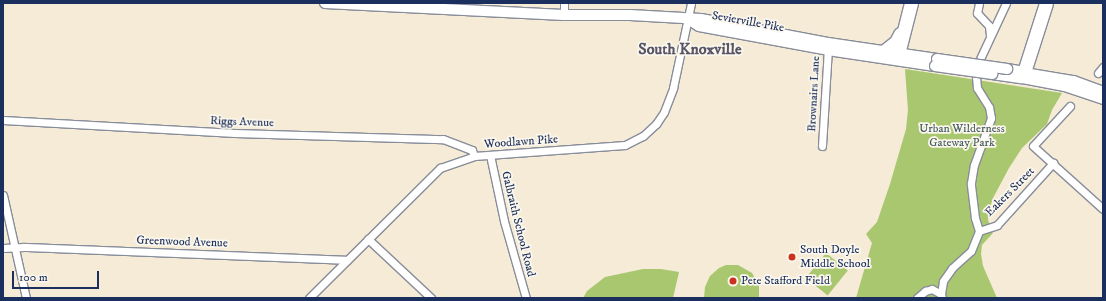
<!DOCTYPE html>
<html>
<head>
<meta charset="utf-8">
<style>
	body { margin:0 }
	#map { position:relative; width:1106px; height:301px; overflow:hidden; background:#f5ebd6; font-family:"IM FELL DW Pica",serif }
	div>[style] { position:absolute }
	.green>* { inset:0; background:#a9c76e; transform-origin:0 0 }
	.roads { filter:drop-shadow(1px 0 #888d9a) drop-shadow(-1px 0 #888d9a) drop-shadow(0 1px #888d9a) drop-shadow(0 -1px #888d9a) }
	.minor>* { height:7px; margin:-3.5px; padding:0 3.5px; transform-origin:3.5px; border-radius:3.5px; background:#fff }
	.tertiary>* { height:9px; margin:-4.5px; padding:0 4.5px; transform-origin:4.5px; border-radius:4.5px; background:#fff }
	.secondary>* { height:10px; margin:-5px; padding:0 5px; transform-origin:5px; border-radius:5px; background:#fff }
	.motorway>* { height:13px; margin:-6.5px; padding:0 6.5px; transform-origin:6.5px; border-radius:6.5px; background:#fff }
	.bridges { filter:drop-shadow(1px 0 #888d9a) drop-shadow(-1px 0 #888d9a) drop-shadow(0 1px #888d9a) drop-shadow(0 -1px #888d9a) }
	.secondary-bridge>* { height:10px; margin:-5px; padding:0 5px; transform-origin:5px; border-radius:5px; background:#fff }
	.dots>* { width:11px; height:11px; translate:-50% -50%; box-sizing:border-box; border:2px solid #fbf7ec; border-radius:50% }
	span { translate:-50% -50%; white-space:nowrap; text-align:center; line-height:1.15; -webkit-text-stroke:3.5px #fbf7ec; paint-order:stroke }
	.street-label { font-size:12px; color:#1b2f5e }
	.park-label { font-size:12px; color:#465d63 }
	.poi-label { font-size:12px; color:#1b2f5e }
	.left { translate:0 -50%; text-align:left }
	.district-label { font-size:16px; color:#575568; font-weight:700 }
	.frame { position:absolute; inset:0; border:4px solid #1b2f5e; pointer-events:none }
	.scale { position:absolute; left:12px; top:271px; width:87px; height:18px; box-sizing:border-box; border:2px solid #1b2f5e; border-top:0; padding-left:5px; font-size:12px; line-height:14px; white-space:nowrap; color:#1b2f5e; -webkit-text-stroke:3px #fbf7ec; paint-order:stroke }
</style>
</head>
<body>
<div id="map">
	<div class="green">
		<div style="clip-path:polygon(905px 69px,1062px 93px,1052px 110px,1047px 124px,1022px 148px,1009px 168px,993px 198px,989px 211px,988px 220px,993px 233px,982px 245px,981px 254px,983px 266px,997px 298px,856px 298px,872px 243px,866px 234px,877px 222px,890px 184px,906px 129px,908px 110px)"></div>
		<div style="left:826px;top:253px;width:28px;height:32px;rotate:39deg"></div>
		<div style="clip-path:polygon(726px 265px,738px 265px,752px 273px,759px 285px,759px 298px,704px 298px,705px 287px,710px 276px,719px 268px)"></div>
		<div style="clip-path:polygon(643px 269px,661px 269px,679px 272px,673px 298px,583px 298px,587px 291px,605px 277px)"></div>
	</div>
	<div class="roads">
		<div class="minor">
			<div style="left:564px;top:3px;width:12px;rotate:90deg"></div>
			<div style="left:979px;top:3px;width:10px;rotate:101deg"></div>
			<div style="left:977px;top:13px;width:18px;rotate:47deg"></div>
			<div style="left:989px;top:26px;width:10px;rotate:84deg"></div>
			<div style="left:1098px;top:73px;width:8px;rotate:-50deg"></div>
			<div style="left:1070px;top:106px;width:54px;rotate:132.8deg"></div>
			<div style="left:1033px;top:146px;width:94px;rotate:42deg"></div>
			<div style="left:3px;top:120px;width:232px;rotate:3.2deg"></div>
			<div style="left:235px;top:133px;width:208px;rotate:1.7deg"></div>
			<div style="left:443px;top:139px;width:31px;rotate:21deg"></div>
			<div style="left:472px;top:150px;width:6px;rotate:72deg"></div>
			<div style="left:822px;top:146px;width:99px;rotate:-86.5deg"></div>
			<div style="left:490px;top:155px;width:67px;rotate:78deg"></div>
			<div style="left:504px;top:221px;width:80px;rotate:74.1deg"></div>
			<div style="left:3px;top:195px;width:106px;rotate:77.4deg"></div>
			<div style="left:979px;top:231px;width:19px;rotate:-18deg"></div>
			<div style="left:997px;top:225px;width:84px;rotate:-47.9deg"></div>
			<div style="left:368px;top:239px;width:86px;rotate:43.1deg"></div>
			<div style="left:3px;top:248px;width:21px;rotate:-3deg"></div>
			<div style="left:24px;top:247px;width:323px;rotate:2.3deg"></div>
			<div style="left:309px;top:298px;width:185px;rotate:-44.8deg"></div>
			<div style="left:440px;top:168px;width:36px;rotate:-19deg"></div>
			<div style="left:474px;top:156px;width:151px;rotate:-4.2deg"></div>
			<div style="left:625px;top:145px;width:20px;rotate:-27deg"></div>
			<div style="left:643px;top:136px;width:18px;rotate:-43deg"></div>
			<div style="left:656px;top:124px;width:14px;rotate:-56deg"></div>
			<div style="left:664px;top:112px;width:26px;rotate:-69deg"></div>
			<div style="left:673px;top:88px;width:87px;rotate:-78deg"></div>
			<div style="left:917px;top:298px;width:11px;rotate:-41deg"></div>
			<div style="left:925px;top:291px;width:7px;rotate:-16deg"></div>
			<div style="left:932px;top:289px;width:10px;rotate:29deg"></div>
			<div style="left:942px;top:298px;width:4px;rotate:-104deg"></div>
			<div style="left:941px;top:294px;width:13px;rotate:-81deg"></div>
			<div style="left:943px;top:281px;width:16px;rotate:-55deg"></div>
			<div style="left:952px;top:268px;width:25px;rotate:-42deg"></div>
			<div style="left:971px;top:251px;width:22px;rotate:-68deg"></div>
			<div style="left:979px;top:231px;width:14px;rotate:-107deg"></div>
			<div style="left:975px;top:218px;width:35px;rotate:-97deg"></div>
			<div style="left:971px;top:183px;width:18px;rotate:-81deg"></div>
			<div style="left:974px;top:165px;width:50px;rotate:-70.1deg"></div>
			<div style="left:991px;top:118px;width:11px;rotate:-100deg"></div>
			<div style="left:989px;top:107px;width:22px;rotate:-122deg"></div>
			<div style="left:977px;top:88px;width:11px;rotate:-95deg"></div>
			<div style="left:976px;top:77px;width:16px;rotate:-79deg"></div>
			<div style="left:979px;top:61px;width:64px;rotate:-65deg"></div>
		</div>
		<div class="tertiary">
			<div style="left:1024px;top:72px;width:50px;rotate:9.3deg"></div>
			<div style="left:1073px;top:80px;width:32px;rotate:20deg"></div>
			<div style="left:1022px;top:78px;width:43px;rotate:10.8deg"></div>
			<div style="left:1064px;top:86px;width:41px;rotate:18.4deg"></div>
		</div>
		<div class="secondary">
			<div style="left:325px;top:3px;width:239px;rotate:2.9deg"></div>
			<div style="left:564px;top:15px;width:66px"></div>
			<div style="left:630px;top:15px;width:71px;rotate:3.2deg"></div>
			<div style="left:701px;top:19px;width:129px;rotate:10.7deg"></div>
			<div style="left:828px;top:43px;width:110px;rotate:8.4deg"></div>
			<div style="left:688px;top:19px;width:13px;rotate:32deg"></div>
			<div style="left:699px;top:26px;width:131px;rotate:10.5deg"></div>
			<div style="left:828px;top:50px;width:108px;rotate:8.5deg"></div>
			<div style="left:992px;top:74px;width:30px;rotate:8deg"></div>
			<div style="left:1022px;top:78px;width:6px;rotate:-72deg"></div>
			<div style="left:1024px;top:72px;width:17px;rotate:-170deg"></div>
		</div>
		<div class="motorway">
			<div style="left:883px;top:52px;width:16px;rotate:-38deg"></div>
			<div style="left:896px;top:42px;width:9px;rotate:-63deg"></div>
			<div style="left:898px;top:54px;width:53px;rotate:-75.7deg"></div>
			<div style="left:1024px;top:72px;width:72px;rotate:-72.3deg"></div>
		</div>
	</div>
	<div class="bridges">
		<div class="secondary-bridge">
			<div style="left:937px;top:59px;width:71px;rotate:8.1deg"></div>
			<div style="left:935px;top:66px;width:58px;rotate:8deg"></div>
		</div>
	</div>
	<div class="dots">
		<div style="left:792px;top:257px;background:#c8321e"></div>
		<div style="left:733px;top:281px;background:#c8321e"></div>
	</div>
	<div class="street-label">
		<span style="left:748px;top:22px;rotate:10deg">Sevierville Pike</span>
		<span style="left:814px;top:94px;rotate:-87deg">Brownairs Lane</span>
		<span style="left:242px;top:122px;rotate:2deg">Riggs Avenue</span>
		<span style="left:521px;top:142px;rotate:-4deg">Woodlawn Pike</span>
		<span style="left:1010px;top:192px;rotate:-45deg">Eakers Street</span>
		<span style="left:518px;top:224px;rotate:76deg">Galbraith School Road</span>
		<span style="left:182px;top:242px;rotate:2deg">Greenwood Avenue</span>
	</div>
	<div class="park-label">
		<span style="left:962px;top:136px">Urban Wilderness<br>Gateway Park</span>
	</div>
	<div class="poi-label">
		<span class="left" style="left:800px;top:257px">South Doyle<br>Middle School</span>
		<span class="left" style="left:741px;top:281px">Pete Stafford Field</span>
	</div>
	<div class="district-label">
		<span style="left:690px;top:49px">South Knoxville</span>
	</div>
	<div class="frame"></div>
	<div class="scale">100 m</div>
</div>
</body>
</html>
